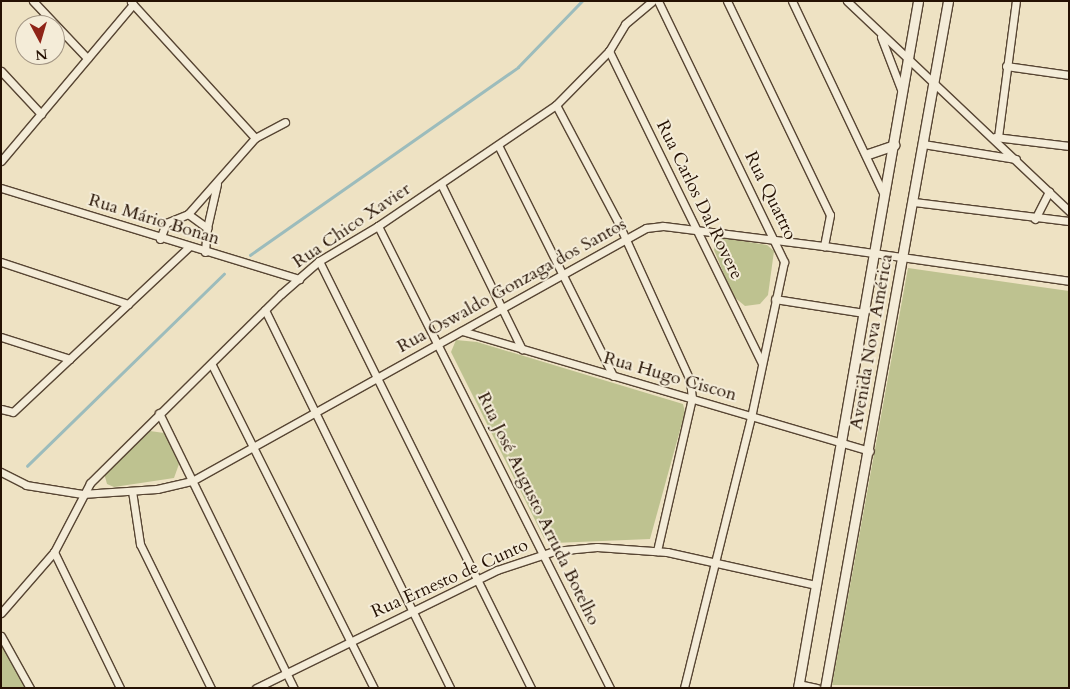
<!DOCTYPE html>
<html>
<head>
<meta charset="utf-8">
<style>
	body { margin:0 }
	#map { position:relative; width:1070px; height:689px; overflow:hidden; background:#eee2c3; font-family:Cardo,serif }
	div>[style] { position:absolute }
	.green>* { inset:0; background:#bec290 }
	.stream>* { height:2.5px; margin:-1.25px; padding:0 1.25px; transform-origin:1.25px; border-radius:1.25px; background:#9cbcbc }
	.roads { filter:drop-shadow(1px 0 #574533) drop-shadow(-1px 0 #574533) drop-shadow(0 1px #574533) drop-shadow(0 -1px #574533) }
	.minor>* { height:7px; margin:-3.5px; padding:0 3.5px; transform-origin:3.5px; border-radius:3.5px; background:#f4ecd8 }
	.tertiary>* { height:9px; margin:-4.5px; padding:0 4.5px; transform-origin:4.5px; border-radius:4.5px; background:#f4ecd8 }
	span { translate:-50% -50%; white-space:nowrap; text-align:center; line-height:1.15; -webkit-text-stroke:4px #f4ecd8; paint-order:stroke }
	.street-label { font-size:18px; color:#251103 }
	.frame { position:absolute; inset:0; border:2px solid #251103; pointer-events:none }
	.north { position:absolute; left:15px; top:15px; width:50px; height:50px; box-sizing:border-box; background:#f4ecd8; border:1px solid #a19483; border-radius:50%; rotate:174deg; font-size:14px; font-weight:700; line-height:20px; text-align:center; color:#251103 }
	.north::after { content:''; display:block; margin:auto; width:18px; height:22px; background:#8f2418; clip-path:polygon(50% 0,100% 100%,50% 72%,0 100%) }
</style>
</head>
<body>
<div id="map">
	<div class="green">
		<div style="clip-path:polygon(724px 238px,767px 245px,774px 251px,768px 295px,760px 304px,745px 306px,733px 296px,714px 250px,716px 242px)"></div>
		<div style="clip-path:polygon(908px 268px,1069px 291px,1069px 688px,832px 685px)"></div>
		<div style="clip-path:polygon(456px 340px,477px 342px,683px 404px,685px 412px,650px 539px,554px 543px,544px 538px,451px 352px)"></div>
		<div style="clip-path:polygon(150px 431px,164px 433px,179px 464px,174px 478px,114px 487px,107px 484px,104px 473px)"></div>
		<div style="clip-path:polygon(1px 641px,25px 688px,1px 688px)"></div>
	</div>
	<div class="stream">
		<div style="left:250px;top:255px;width:327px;rotate:-35deg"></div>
		<div style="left:518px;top:67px;width:92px;rotate:-45.9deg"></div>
		<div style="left:27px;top:466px;width:275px;rotate:-44.3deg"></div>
	</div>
	<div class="roads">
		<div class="minor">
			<div style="left:33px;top:1px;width:79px;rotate:46.5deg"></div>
			<div style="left:658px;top:1px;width:290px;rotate:64.2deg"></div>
			<div style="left:784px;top:262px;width:158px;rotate:102deg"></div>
			<div style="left:751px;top:417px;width:279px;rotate:103.9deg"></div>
			<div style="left:727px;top:1px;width:237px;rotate:64.3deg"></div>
			<div style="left:830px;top:215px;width:32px;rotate:101deg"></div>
			<div style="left:792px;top:1px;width:215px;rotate:64.6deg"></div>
			<div style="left:847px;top:1px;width:306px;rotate:43.4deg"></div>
			<div style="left:131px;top:2px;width:184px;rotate:47.6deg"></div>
			<div style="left:881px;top:37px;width:59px;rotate:69.1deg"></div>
			<div style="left:609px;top:51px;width:347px;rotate:63.9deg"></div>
			<div style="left:1006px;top:66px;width:64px;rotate:8.1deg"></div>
			<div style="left:1px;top:71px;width:59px;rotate:47.1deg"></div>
			<div style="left:556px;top:105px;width:130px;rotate:62.1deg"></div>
			<div style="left:617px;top:220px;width:176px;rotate:65.5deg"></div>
			<div style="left:690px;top:380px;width:18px;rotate:84deg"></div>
			<div style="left:692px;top:398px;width:157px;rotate:102.9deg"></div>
			<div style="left:995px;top:137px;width:75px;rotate:6.9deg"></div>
			<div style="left:998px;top:137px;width:137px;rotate:-82.5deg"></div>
			<div style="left:923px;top:144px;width:94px;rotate:9.2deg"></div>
			<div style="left:498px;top:145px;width:258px;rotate:63.5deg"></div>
			<div style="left:1px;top:161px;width:205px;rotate:-49.9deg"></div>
			<div style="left:441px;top:184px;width:184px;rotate:63.9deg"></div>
			<div style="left:1px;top:188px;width:312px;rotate:17deg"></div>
			<div style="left:914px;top:202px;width:156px;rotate:7deg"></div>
			<div style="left:188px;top:214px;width:101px;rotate:-48.6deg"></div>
			<div style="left:255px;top:138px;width:34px;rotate:-28deg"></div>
			<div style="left:1035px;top:219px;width:31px;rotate:-63deg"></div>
			<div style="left:378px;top:226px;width:517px;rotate:63.34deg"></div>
			<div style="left:207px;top:228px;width:45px;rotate:-77.2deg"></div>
			<div style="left:160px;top:239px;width:17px;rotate:-69deg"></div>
			<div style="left:166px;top:223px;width:24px;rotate:-22deg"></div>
			<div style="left:188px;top:214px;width:24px;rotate:36deg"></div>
			<div style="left:207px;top:228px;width:24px;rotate:95deg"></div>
			<div style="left:319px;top:261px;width:477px;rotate:63.6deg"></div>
			<div style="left:1px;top:262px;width:134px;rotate:18.3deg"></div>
			<div style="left:775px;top:299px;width:90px;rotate:8.9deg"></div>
			<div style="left:265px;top:310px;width:421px;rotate:63.9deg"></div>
			<div style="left:462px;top:331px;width:425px;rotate:16.4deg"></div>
			<div style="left:1px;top:337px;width:72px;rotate:17.7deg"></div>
			<div style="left:212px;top:365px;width:361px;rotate:63.4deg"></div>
			<div style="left:1px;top:409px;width:12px;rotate:14deg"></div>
			<div style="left:13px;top:412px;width:241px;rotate:-43.2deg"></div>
			<div style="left:159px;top:413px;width:306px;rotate:63.9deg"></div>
			<div style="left:1px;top:472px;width:28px;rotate:27deg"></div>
			<div style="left:26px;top:485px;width:57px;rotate:9.1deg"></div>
			<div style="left:82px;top:494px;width:75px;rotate:-3.8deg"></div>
			<div style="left:157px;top:489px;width:36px;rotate:-13deg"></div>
			<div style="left:192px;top:481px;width:520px;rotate:-29.13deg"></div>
			<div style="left:646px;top:228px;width:17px;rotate:-7deg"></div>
			<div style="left:663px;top:226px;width:162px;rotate:7.1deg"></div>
			<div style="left:824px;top:246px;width:247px;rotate:8.1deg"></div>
			<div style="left:132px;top:491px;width:54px;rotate:81.4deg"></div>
			<div style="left:140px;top:544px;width:161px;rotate:63.8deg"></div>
			<div style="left:54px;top:552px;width:151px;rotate:64.1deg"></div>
			<div style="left:1px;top:613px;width:81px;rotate:-49deg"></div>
			<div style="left:54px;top:552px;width:78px;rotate:-62.4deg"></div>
			<div style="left:90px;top:483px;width:269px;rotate:-44.7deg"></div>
			<div style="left:281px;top:294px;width:50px;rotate:-41deg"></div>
			<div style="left:319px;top:261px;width:69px;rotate:-30.7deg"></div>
			<div style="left:378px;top:226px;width:215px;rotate:-34.2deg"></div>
			<div style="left:556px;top:105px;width:76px;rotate:-45.5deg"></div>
			<div style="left:609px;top:51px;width:31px;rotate:-59deg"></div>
			<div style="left:625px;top:24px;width:35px;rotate:-40deg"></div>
			<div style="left:1px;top:636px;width:60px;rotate:60.9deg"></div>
			<div style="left:798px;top:684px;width:19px;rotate:12deg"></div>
			<div style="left:256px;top:688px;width:268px;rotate:-26.1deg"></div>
			<div style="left:497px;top:570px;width:60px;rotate:-18.4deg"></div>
			<div style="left:554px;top:551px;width:43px;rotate:-5.3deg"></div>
			<div style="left:597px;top:547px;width:70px;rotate:4.1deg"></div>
			<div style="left:667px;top:552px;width:153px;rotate:12.5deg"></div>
		</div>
		<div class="tertiary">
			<div style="left:868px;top:154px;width:28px;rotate:-19deg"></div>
			<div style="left:798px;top:688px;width:697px;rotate:-80.09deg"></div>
			<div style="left:825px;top:688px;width:698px;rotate:-79.85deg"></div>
		</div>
	</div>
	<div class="street-label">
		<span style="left:770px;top:196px;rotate:64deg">Rua Quattro</span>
		<span style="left:699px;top:200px;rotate:64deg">Rua Carlos Dal Rovere</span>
		<span style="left:154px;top:220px;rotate:17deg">Rua Mário Bonan</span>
		<span style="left:352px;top:226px;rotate:-34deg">Rua Chico Xavier</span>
		<span style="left:512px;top:286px;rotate:-29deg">Rua Oswaldo Gonzaga dos Santos</span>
		<span style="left:872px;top:342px;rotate:-80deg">Avenida Nova América</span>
		<span style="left:670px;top:377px;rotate:16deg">Rua Hugo Ciscon</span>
		<span style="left:538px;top:509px;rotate:64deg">Rua José Augusto Arruda Botelho</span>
		<span style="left:450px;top:579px;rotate:-24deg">Rua Ernesto de Cunto</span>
	</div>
	<div class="frame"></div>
	<div class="north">N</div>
</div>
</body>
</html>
